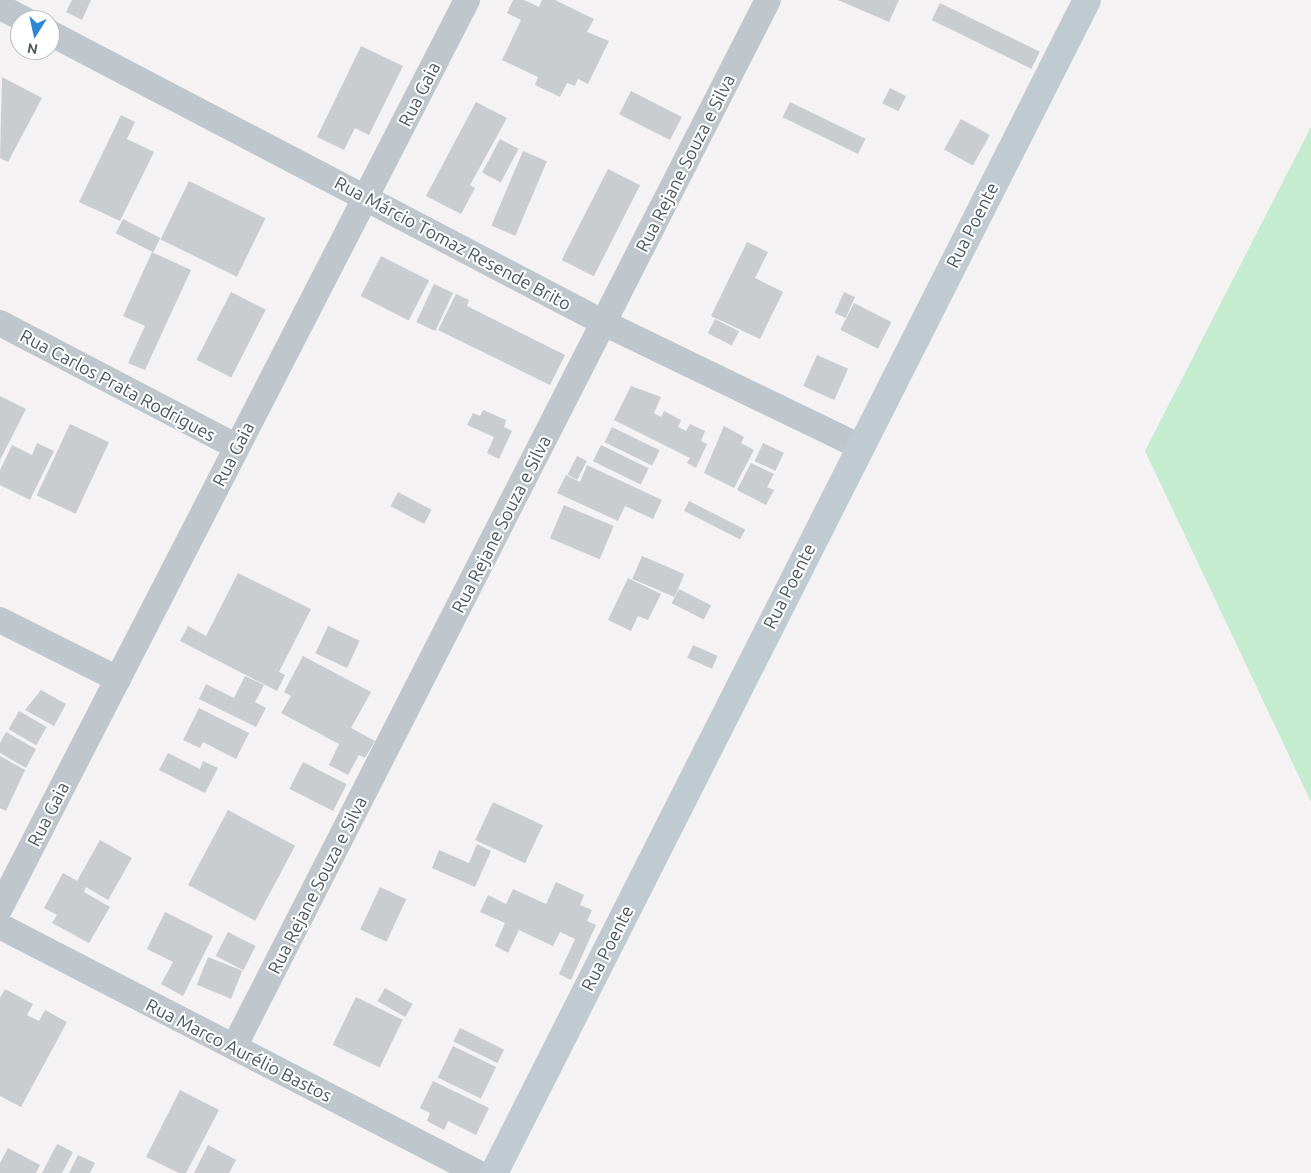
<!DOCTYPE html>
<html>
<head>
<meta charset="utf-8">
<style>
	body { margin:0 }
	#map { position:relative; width:1311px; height:1173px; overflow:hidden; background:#f4f2f2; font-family:Ubuntu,sans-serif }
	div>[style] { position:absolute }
	.green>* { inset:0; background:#c6ecd0 }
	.building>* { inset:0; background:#c9cdd0; transform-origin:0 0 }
	.street>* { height:26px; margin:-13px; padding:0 13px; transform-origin:13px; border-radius:13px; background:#bfc7cc }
	.secondary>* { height:28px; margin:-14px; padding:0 14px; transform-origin:14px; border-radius:14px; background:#c0cad1 }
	span { translate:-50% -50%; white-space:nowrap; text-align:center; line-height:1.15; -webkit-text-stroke:4px #fff; paint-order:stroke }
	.street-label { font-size:18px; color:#4b575d }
	.north { position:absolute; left:10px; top:10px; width:50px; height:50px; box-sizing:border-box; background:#fff; border:1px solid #b7bcbe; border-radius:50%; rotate:190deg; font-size:14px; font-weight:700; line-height:20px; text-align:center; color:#4b575d }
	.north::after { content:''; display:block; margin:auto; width:18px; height:22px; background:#2d88d2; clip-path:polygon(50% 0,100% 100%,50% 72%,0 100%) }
</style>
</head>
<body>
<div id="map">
	<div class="green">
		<div style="clip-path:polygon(1311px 127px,1311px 802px,1145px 451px)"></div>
	</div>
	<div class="building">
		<div style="clip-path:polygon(72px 0,91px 0,82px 20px,66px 12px)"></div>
		<div style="clip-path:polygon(513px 0,524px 0,539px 7px,542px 0,555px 0,594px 19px,587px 32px,609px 41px,588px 84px,578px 79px,575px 86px,567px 83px,560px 97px,535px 85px,538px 77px,502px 60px,521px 20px,507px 13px)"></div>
		<div style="clip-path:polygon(838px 0,899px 0,889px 22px)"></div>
		<div style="left:940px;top:3px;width:111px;height:19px;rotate:26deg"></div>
		<div style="clip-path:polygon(361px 46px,403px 66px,369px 135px,355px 128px,344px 150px,317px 137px)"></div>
		<div style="clip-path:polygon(2px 77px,42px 98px,8px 162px,0 158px)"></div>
		<div style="left:890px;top:88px;width:18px;height:17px;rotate:27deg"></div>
		<div style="left:631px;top:91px;width:57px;height:26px;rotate:27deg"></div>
		<div style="clip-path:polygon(476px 102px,507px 118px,470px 185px,475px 188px,461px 214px,426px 196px)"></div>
		<div style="left:790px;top:102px;width:84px;height:17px;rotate:26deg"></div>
		<div style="clip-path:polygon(121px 115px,135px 122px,127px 139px,154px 152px,120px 221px,79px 202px)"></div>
		<div style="left:961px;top:119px;width:33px;height:35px;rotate:29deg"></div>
		<div style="left:500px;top:139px;width:21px;height:38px;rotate:28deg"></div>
		<div style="left:523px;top:151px;width:26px;height:81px;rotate:23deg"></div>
		<div style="left:608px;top:169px;width:36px;height:102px;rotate:27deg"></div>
		<div style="left:189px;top:181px;width:85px;height:65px;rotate:26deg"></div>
		<div style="left:123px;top:219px;width:42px;height:16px;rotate:27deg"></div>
		<div style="clip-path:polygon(747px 242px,768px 252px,755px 278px,783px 292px,760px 339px,711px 316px)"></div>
		<div style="clip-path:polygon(152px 252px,191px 270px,145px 370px,128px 363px,145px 326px,123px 316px)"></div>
		<div style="left:381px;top:256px;width:54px;height:45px;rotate:27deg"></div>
		<div style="left:434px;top:284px;width:21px;height:42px;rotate:25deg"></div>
		<div style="left:231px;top:292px;width:39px;height:76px;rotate:27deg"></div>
		<div style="left:844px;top:292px;width:12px;height:23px;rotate:24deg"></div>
		<div style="clip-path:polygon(456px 294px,469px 300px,467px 306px,565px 355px,550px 385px,438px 330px)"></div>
		<div style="left:854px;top:303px;width:42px;height:30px;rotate:27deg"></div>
		<div style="left:715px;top:319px;width:27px;height:16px;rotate:27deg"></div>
		<div style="left:817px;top:355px;width:34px;height:34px;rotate:24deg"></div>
		<div style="clip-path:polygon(631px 386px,661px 397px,654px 413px,661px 417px,664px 411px,681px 420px,678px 427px,686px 431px,690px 424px,705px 431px,701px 441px,707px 444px,696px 468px,687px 463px,690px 458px,614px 420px)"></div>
		<div style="clip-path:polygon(0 396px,26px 409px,0 460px)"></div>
		<div style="clip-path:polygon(483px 410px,506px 420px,504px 427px,512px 431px,499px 459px,487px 453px,494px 437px,467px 425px,473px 413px,480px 416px)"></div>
		<div style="left:70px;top:424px;width:43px;height:79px;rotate:25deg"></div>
		<div style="clip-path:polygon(724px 426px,744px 437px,741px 443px,754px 450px,734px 488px,704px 473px)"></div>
		<div style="left:612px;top:427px;width:53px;height:17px;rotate:26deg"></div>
		<div style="clip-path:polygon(37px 443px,54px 451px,30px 500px,0 485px,0 470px,12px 445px,32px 455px)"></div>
		<div style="left:763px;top:443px;width:23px;height:20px;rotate:25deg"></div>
		<div style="left:601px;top:445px;width:53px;height:18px;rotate:26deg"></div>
		<div style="left:577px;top:456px;width:11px;height:21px;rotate:27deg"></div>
		<div style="clip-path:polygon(751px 463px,774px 474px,767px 487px,774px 490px,766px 505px,737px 490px)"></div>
		<div style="clip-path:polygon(587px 465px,662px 500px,653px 519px,625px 506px,618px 521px,557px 493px,566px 475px,580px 482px)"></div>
		<div style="left:398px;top:492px;width:38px;height:16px;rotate:28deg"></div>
		<div style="left:689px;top:501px;width:63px;height:11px;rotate:27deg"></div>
		<div style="left:564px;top:505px;width:54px;height:36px;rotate:23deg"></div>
		<div style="left:642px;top:556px;width:46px;height:25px;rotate:23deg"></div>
		<div style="clip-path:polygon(238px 573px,311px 609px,279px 672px,285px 675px,277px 691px,180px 641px,188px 626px,206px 636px)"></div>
		<div style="clip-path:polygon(628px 578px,661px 594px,648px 620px,638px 616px,631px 631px,608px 620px)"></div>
		<div style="left:679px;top:589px;width:36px;height:16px;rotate:27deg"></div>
		<div style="left:328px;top:626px;width:35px;height:30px;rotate:25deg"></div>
		<div style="left:693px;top:645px;width:27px;height:14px;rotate:24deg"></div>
		<div style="clip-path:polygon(303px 656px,371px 692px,351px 728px,375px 741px,365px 758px,359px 755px,348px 775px,329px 765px,339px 744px,281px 713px,291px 696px,284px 692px)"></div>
		<div style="clip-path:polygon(245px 676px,264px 685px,255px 702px,266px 708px,256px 727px,199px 699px,206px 684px,234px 698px)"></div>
		<div style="clip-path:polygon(41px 690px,66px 704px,54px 726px,25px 710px)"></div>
		<div style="clip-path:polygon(199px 708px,249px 733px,236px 759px,203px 742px,200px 748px,183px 740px)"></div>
		<div style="left:19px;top:711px;width:32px;height:21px;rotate:30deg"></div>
		<div style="clip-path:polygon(6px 732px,36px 749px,26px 768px,0 753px,0 743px)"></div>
		<div style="clip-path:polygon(168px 753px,200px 769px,203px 761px,218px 768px,205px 793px,159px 770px)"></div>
		<div style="clip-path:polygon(0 756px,25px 770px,6px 811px,0 808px)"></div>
		<div style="left:303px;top:762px;width:49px;height:30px;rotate:27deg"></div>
		<div style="left:493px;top:802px;width:55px;height:42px;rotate:25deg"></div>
		<div style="left:228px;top:810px;width:76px;height:85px;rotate:28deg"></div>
		<div style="clip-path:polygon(100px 840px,132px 858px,108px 900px,86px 887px,84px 892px,110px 907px,89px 943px,52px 923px,57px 915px,44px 908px,63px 873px,77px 881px)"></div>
		<div style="clip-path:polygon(477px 844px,491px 851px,475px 887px,432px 868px,439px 850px,469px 863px)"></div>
		<div style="clip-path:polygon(556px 882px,584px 895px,580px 905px,592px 910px,587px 921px,596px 925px,571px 980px,559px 974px,575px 939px,560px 932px,553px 946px,519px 930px,508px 953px,495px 946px,505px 923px,480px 912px,488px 895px,506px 904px,513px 889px,546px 904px)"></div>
		<div style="left:380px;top:887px;width:29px;height:47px;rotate:25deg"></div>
		<div style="clip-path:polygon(165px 912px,213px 936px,183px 996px,161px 984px,173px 962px,147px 949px)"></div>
		<div style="left:228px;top:932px;width:31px;height:27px;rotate:27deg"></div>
		<div style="left:208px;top:957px;width:37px;height:30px;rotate:22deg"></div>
		<div style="left:385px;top:988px;width:32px;height:15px;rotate:30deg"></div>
		<div style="clip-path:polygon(5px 989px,33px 1004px,27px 1015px,39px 1021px,45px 1010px,67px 1022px,21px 1107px,0 1096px,0 998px)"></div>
		<div style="left:356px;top:997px;width:52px;height:53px;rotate:26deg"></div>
		<div style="left:460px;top:1028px;width:49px;height:15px;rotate:26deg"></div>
		<div style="left:453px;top:1046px;width:48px;height:35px;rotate:26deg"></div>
		<div style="clip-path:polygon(433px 1081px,489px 1108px,476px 1135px,448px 1121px,444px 1130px,427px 1121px,430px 1113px,420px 1108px)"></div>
		<div style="clip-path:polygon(180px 1090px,219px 1110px,186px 1173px,179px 1173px,146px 1157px)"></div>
		<div style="clip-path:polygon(57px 1144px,73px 1152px,62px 1173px,42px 1173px)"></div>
		<div style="clip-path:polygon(208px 1145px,236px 1160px,229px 1173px,194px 1173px)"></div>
		<div style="clip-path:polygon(8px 1148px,40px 1165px,36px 1173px,0 1173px,0 1163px)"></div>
		<div style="clip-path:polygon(78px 1155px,95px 1163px,90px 1173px,69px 1173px)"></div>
	</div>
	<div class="street">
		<div style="left:0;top:7px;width:28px;rotate:27deg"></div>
		<div style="left:50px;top:33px;width:625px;rotate:27.63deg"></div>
		<div style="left:604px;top:323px;width:283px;rotate:25.8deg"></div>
		<div style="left:0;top:323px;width:267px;rotate:27.6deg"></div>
		<div style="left:0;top:620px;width:132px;rotate:26.6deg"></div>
		<div style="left:0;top:908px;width:1021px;rotate:-62.78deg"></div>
		<div style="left:0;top:926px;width:538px;rotate:27.33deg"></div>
		<div style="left:234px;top:1047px;width:1175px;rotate:-62.98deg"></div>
	</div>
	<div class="secondary">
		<div style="left:494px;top:1173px;width:1314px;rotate:-63.18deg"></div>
	</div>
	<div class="street-label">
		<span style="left:419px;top:94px;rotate:-63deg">Rua Gaia</span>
		<span style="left:685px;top:163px;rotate:-63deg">Rua Rejane Souza e Silva</span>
		<span style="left:972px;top:225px;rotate:-63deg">Rua Poente</span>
		<span style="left:453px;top:243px;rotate:28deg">Rua Márcio Tomaz Resende Brito</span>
		<span style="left:118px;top:385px;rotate:28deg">Rua Carlos Prata Rodrigues</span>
		<span style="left:233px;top:454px;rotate:-63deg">Rua Gaia</span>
		<span style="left:501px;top:524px;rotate:-63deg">Rua Rejane Souza e Silva</span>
		<span style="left:789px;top:586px;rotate:-63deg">Rua Poente</span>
		<span style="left:48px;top:814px;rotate:-63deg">Rua Gaia</span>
		<span style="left:317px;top:885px;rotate:-63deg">Rua Rejane Souza e Silva</span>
		<span style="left:607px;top:948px;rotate:-63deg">Rua Poente</span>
		<span style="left:239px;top:1050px;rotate:27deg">Rua Marco Aurélio Bastos</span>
	</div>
	<div class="north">N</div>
</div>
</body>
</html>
